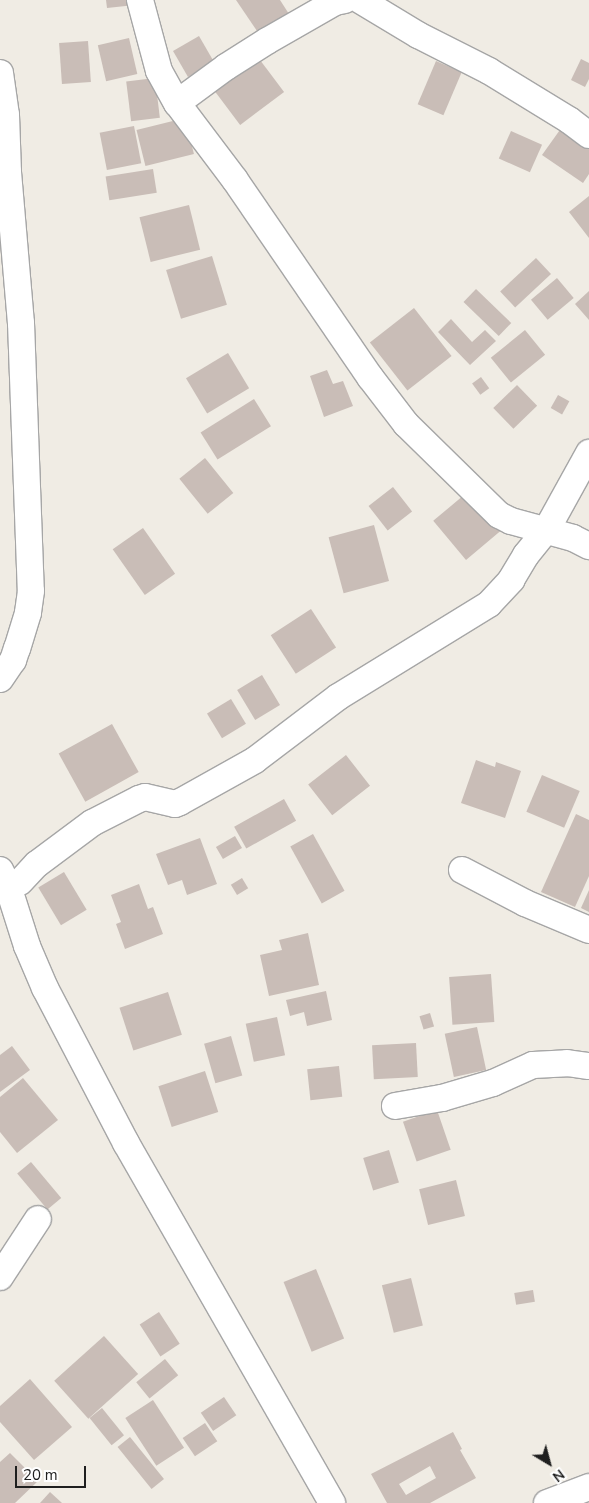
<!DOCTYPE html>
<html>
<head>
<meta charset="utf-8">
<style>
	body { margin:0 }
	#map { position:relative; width:589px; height:1503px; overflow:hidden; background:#f0ece4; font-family:"Nunito Sans",sans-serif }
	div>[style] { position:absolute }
	.building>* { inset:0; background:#c9bdb7; transform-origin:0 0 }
	.roads { filter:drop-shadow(1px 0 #a6a6a6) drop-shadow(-1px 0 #a6a6a6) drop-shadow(0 1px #a6a6a6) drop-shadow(0 -1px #a6a6a6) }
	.minor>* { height:26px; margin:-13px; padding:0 13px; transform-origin:13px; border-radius:13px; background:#fff }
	span { translate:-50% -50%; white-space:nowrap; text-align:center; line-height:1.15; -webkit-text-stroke:4px #fff; paint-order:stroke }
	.north { position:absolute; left:524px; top:1438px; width:50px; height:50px; -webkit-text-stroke:4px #fff; paint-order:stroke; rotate:143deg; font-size:14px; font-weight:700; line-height:20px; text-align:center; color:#1f1f1f }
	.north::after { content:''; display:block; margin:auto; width:18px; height:22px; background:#1f1f1f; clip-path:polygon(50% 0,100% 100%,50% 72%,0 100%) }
	.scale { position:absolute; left:15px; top:1466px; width:71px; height:22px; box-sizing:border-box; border:2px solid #1f1f1f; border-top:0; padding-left:6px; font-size:15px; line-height:18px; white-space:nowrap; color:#1f1f1f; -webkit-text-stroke:4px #fff; paint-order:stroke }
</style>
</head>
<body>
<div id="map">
	<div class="building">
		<div style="clip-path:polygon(106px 0,134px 0,135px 5px,107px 8px)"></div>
		<div style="clip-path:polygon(236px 0,280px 0,289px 14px,259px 34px)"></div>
		<div style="left:199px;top:36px;width:30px;height:30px;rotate:60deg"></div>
		<div style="left:129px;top:38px;width:37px;height:32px;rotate:77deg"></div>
		<div style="left:88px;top:41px;width:41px;height:29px;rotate:86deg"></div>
		<div style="left:254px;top:52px;width:50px;height:55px;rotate:53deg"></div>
		<div style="clip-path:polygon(581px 59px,589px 63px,589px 79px,585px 87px,571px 80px)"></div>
		<div style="left:436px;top:61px;width:28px;height:47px;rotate:23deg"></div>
		<div style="left:155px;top:78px;width:40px;height:29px;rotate:83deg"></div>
		<div style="left:185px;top:118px;width:37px;height:50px;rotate:76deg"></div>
		<div style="left:134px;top:126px;width:38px;height:35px;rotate:79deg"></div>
		<div style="clip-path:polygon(562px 127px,589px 146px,589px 174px,583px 183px,542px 155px)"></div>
		<div style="left:511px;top:131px;width:34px;height:30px;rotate:24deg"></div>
		<div style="left:153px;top:169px;width:24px;height:48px;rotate:81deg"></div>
		<div style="clip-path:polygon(589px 196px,589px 238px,569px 212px)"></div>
		<div style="left:189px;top:205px;width:46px;height:51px;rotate:76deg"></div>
		<div style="left:212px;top:256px;width:51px;height:48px;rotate:73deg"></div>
		<div style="left:536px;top:258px;width:22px;height:49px;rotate:47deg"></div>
		<div style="left:557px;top:278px;width:26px;height:34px;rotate:50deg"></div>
		<div style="left:476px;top:289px;width:49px;height:18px;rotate:44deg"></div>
		<div style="clip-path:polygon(589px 291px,589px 320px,575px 304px)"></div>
		<div style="left:414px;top:308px;width:61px;height:56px;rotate:52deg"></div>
		<div style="clip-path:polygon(451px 319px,472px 342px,485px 330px,496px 341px,470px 365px,438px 332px)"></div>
		<div style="left:525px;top:330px;width:32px;height:44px;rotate:51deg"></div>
		<div style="left:228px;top:353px;width:41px;height:49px;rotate:59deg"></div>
		<div style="clip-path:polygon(327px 370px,333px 384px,343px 381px,353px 406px,324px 417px,310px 376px)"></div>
		<div style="left:481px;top:377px;width:14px;height:11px;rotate:54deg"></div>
		<div style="left:517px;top:385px;width:29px;height:33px;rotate:46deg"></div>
		<div style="left:558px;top:395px;width:13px;height:15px;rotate:29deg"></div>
		<div style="left:254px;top:399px;width:32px;height:63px;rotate:58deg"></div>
		<div style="left:205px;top:458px;width:45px;height:33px;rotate:51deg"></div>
		<div style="left:393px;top:487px;width:31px;height:31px;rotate:52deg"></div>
		<div style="left:470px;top:490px;width:51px;height:48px;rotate:50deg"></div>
		<div style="left:374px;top:525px;width:58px;height:47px;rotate:75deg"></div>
		<div style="left:143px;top:528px;width:56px;height:37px;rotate:55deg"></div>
		<div style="left:311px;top:609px;width:46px;height:48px;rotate:57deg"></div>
		<div style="left:262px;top:675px;width:35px;height:29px;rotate:59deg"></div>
		<div style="left:231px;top:699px;width:29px;height:28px;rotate:59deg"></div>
		<div style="left:112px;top:724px;width:55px;height:61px;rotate:61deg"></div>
		<div style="left:346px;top:755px;width:39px;height:48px;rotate:52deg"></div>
		<div style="clip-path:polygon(476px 760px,495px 767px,496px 762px,521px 771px,505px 818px,461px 803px)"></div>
		<div style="left:542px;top:775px;width:41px;height:40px;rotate:23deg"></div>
		<div style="left:284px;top:799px;width:25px;height:57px;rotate:61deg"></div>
		<div style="clip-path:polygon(576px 814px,589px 820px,589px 876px,575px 907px,541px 892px)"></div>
		<div style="left:313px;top:834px;width:65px;height:26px;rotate:61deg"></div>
		<div style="left:235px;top:836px;width:14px;height:22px;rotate:60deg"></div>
		<div style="clip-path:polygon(200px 838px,217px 884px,187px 895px,182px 880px,168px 885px,156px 854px)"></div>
		<div style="left:64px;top:872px;width:44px;height:30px;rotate:59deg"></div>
		<div style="left:242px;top:878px;width:12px;height:13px;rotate:59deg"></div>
		<div style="clip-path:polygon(139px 884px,148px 909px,153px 907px,163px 934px,125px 949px,116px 924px,121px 922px,111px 895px)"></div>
		<div style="clip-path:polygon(589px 890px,589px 912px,581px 908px)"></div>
		<div style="clip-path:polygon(308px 933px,319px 985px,269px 996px,260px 955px,282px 950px,279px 940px)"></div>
		<div style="left:491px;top:974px;width:48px;height:42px;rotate:86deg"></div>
		<div style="clip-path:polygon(326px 991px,332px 1020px,307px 1026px,304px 1012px,290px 1016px,286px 1000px)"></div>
		<div style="left:168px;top:992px;width:45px;height:51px;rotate:72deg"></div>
		<div style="left:430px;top:1013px;width:14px;height:11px;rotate:73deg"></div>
		<div style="left:277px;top:1017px;width:39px;height:32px;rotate:78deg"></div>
		<div style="left:477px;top:1027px;width:44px;height:33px;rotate:78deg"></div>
		<div style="left:231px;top:1036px;width:41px;height:28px;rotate:74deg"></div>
		<div style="left:416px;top:1043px;width:34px;height:44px;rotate:87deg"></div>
		<div style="clip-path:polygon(12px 1046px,30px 1070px,0 1092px,0 1055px)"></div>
		<div style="left:339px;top:1066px;width:31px;height:32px;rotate:84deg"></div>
		<div style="left:205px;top:1071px;width:43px;height:49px;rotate:72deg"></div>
		<div style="clip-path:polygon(23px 1078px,58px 1120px,17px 1153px,0 1132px,0 1097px)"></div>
		<div style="left:437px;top:1110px;width:42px;height:36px;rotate:71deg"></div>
		<div style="left:389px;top:1150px;width:34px;height:27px;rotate:73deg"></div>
		<div style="left:31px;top:1162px;width:47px;height:18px;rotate:50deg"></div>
		<div style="left:456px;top:1180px;width:37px;height:38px;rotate:76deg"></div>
		<div style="left:316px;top:1269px;width:75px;height:35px;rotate:68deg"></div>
		<div style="left:411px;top:1278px;width:49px;height:30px;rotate:76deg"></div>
		<div style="left:533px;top:1290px;width:12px;height:19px;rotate:81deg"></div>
		<div style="left:159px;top:1312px;width:38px;height:23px;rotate:57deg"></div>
		<div style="left:104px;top:1336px;width:51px;height:67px;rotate:48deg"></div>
		<div style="left:165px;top:1359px;width:21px;height:37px;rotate:51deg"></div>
		<div style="clip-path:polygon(30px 1379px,72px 1427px,34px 1460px,0 1422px,0 1406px)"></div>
		<div style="left:224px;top:1397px;width:22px;height:28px;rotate:56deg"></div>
		<div style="left:153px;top:1400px;width:57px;height:33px;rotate:57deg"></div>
		<div style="left:102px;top:1408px;width:35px;height:16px;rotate:51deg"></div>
		<div style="left:205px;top:1423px;width:22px;height:27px;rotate:56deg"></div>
		<div style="clip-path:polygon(evenodd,453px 1432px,462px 1449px,460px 1450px,476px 1478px,430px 1503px,387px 1503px,371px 1474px,453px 1432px,430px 1466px,436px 1478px,406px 1495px,399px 1484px,430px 1466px)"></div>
		<div style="left:130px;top:1437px;width:54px;height:16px;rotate:51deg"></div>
		<div style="clip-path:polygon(10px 1453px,38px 1481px,15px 1503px,0 1503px,0 1462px)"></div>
		<div style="clip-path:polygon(50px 1492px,62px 1503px,40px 1503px)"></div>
	</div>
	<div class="roads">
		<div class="minor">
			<div style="left:140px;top:0;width:73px;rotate:75deg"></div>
			<div style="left:159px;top:71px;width:37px;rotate:61deg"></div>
			<div style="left:177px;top:103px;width:96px;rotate:53deg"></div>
			<div style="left:235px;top:180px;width:239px;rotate:55.6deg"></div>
			<div style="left:370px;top:377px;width:59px;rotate:52.5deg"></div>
			<div style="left:406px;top:424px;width:130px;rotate:44.4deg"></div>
			<div style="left:499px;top:515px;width:13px;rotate:27deg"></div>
			<div style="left:511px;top:521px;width:64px;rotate:15.3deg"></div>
			<div style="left:573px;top:538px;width:18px;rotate:27deg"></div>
			<div style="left:360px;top:0;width:68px;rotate:31.1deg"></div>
			<div style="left:418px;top:35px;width:80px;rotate:26.9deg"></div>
			<div style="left:489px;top:71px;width:94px;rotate:31.5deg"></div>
			<div style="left:569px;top:120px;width:25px;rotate:37deg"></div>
			<div style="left:0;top:73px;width:42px;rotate:81.9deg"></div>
			<div style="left:6px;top:115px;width:57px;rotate:88deg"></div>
			<div style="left:8px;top:172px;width:152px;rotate:85.1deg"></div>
			<div style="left:21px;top:323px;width:268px;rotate:87.9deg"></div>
			<div style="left:31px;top:591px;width:22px;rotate:98deg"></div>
			<div style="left:28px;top:613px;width:37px;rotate:107deg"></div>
			<div style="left:17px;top:648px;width:13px;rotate:108deg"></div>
			<div style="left:13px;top:660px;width:23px;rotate:124deg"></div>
			<div style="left:177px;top:103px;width:61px;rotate:-36.3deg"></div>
			<div style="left:226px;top:67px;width:49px;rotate:-32.4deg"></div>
			<div style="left:267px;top:41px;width:78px;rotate:-29.8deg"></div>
			<div style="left:335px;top:2px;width:10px;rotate:-11deg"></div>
			<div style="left:0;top:870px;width:18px;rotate:63deg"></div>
			<div style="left:8px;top:886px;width:63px;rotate:72.4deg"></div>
			<div style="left:27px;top:946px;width:46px;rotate:66.8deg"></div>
			<div style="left:45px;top:988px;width:175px;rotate:62.4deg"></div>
			<div style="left:126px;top:1143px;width:415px;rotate:60.2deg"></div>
			<div style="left:462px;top:870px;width:71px;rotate:27.6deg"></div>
			<div style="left:525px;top:903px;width:69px;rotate:22.9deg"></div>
			<div style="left:20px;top:882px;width:25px;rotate:-47deg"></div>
			<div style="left:37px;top:864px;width:69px;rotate:-36.7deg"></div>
			<div style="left:92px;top:823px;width:53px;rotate:-27.1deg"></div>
			<div style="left:139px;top:799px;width:6px;rotate:-18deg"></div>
			<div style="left:145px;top:797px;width:31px;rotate:13deg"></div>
			<div style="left:175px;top:804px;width:5px;rotate:-22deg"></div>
			<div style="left:180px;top:802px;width:86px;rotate:-29.2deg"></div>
			<div style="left:255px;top:760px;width:104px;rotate:-37.2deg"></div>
			<div style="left:338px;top:697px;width:177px;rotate:-31.6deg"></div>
			<div style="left:489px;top:604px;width:33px;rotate:-47deg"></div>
			<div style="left:511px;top:580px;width:29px;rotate:-59deg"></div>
			<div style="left:526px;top:555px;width:33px;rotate:-51deg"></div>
			<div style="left:547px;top:529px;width:87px;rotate:-61.1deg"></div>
			<div style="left:395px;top:1106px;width:48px;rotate:-9.7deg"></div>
			<div style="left:442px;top:1098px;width:53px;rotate:-16.4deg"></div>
			<div style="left:493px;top:1083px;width:44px;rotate:-24.2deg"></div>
			<div style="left:533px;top:1065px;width:34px;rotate:-3deg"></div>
			<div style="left:567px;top:1063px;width:22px;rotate:8deg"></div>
			<div style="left:0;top:1277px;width:69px;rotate:-56.8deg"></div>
			<div style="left:547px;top:1503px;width:45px;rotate:-20.9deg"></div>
		</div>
	</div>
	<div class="north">N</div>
	<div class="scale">20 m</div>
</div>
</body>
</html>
